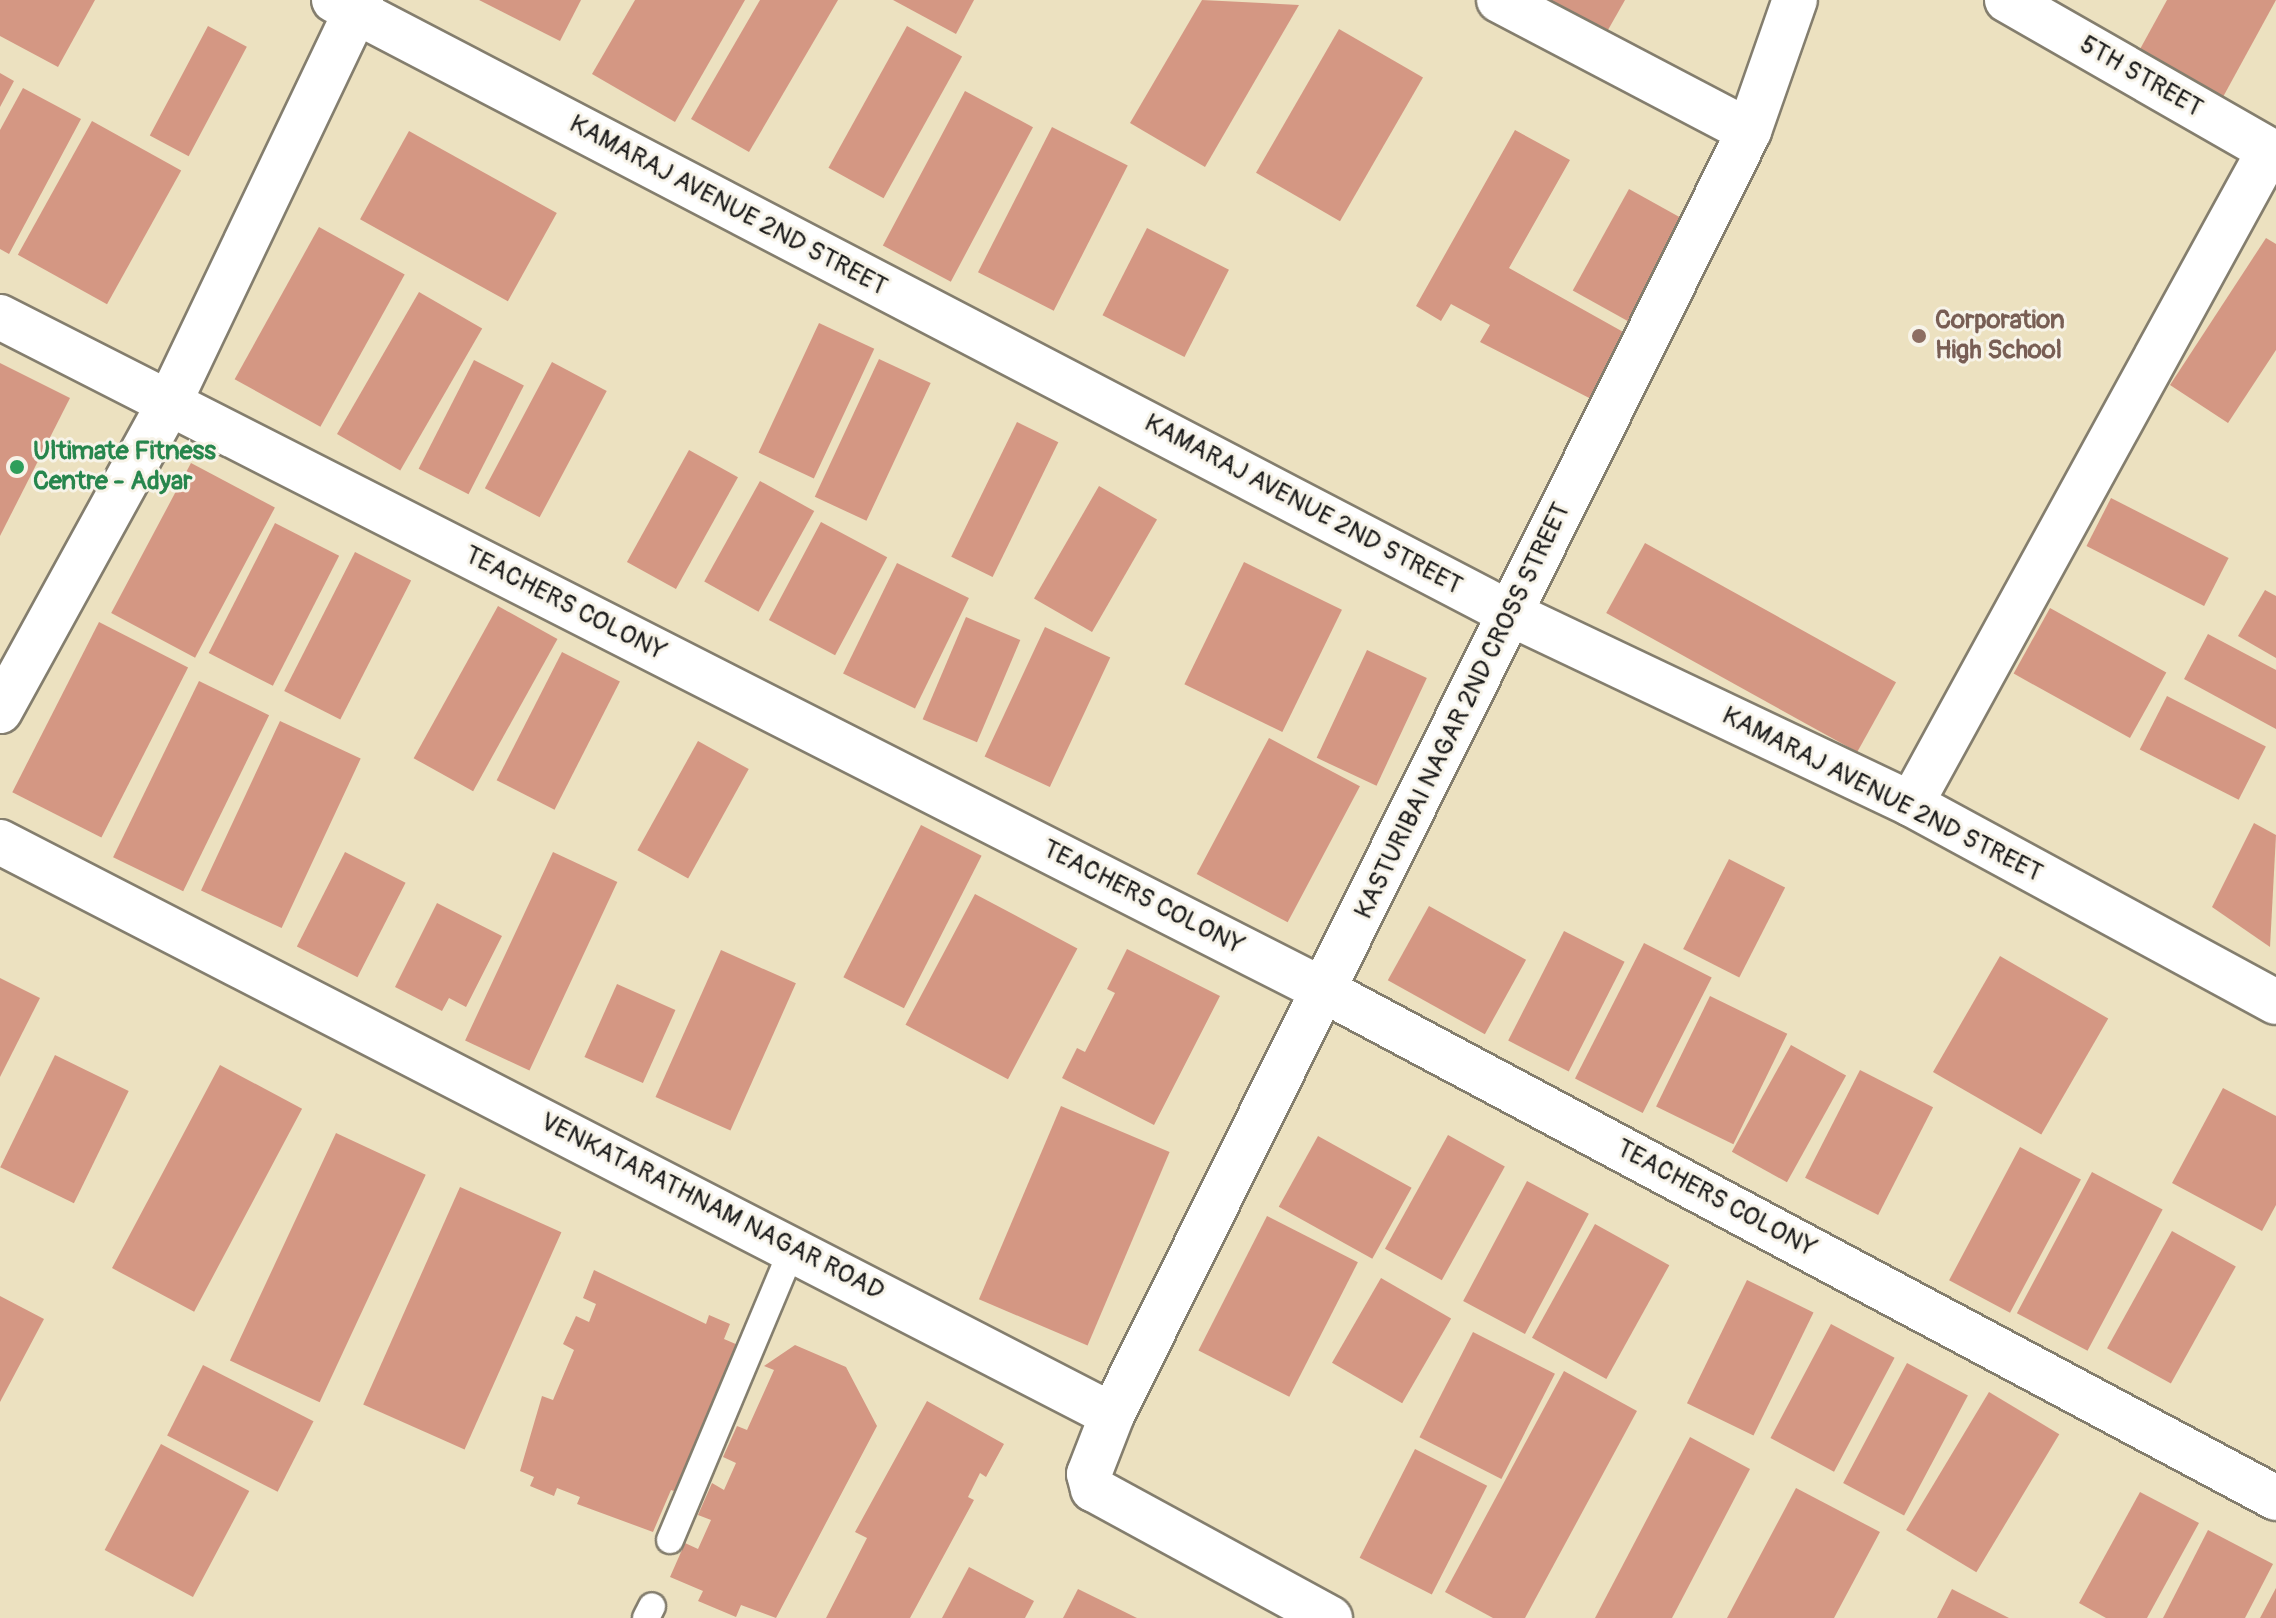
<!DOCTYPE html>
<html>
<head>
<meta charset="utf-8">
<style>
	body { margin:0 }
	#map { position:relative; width:2276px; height:1618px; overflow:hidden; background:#ece1c0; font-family:Pangolin,sans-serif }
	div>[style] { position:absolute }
	.building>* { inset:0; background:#d49783; transform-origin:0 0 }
	.roads { filter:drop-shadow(2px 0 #847e6e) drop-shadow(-2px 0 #847e6e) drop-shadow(0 2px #847e6e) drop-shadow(0 -2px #847e6e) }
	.service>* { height:26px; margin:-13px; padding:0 13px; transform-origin:13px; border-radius:13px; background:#fff }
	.minor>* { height:44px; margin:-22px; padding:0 22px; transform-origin:22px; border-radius:22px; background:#fff }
	.tertiary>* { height:44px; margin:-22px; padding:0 22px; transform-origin:22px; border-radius:22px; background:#fff }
	.dots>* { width:22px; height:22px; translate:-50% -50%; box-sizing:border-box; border:4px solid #f7f3e8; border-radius:50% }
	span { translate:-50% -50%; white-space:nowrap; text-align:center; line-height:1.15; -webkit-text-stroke:6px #f7f3e8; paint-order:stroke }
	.street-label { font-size:26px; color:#1c1c1c }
	.education-label { font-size:26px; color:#785e54; font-weight:700 }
	.left { translate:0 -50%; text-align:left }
	.leisure-label { font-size:26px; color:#27864d; font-weight:700 }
</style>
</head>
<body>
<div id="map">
	<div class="building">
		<div style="clip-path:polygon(0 0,95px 0,58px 67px,0 36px)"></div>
		<div style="clip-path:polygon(479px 0,581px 0,560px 41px)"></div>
		<div style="clip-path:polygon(635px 0,745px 0,675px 122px,592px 74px)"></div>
		<div style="clip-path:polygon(760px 0,838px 0,749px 152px,691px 119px)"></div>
		<div style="clip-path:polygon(893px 0,974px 0,956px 34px)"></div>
		<div style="clip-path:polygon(1202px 0,1299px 5px,1205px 167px,1130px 123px)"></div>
		<div style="clip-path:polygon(1532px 0,1625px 0,1600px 44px)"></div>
		<div style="clip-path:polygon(2167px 0,2276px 0,2223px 97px,2139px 51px)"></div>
		<div style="left:208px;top:26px;width:44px;height:124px;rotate:28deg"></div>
		<div style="left:907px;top:26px;width:63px;height:162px;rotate:29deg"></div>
		<div style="left:1339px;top:29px;width:97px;height:166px;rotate:30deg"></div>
		<div style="clip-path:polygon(0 73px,14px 81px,0 107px)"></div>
		<div style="clip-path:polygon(23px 88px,81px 119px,9px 254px,0 249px,0 130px)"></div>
		<div style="left:965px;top:91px;width:77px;height:175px;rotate:28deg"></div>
		<div style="left:92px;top:121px;width:102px;height:153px;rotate:29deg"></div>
		<div style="left:1052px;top:127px;width:85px;height:163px;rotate:27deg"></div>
		<div style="clip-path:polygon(1515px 130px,1570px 160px,1509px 268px,1634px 338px,1597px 402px,1480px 342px,1490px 325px,1451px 304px,1441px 321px,1416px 306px)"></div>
		<div style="left:409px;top:131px;width:169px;height:101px;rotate:29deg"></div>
		<div style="left:1629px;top:189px;width:71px;height:116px;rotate:29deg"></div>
		<div style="left:319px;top:227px;width:98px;height:174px;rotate:29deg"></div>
		<div style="left:1147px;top:228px;width:92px;height:98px;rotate:27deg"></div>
		<div style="clip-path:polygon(2266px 238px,2276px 244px,2276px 350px,2228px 423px,2170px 385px)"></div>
		<div style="left:419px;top:292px;width:73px;height:164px;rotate:30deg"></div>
		<div style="left:819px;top:323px;width:61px;height:143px;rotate:25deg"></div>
		<div style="left:879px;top:359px;width:57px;height:152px;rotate:25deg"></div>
		<div style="left:474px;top:360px;width:56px;height:122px;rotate:27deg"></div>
		<div style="left:552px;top:362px;width:62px;height:143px;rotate:28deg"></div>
		<div style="clip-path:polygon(0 363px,70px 398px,0 536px)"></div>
		<div style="left:1017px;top:422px;width:46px;height:150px;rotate:26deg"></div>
		<div style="left:689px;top:450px;width:56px;height:128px;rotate:29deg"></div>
		<div style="left:191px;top:463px;width:95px;height:170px;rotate:28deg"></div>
		<div style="left:760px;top:481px;width:62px;height:115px;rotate:29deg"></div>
		<div style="left:1099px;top:486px;width:67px;height:130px;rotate:30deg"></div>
		<div style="left:2111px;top:498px;width:132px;height:54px;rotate:27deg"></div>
		<div style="left:821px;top:522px;width:75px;height:111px;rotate:28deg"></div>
		<div style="left:275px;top:523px;width:72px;height:146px;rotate:27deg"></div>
		<div style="left:1645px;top:543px;width:287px;height:80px;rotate:29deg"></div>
		<div style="left:355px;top:552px;width:63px;height:156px;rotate:27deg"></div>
		<div style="left:1244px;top:562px;width:109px;height:136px;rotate:26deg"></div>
		<div style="left:897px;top:563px;width:80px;height:123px;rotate:26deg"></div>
		<div style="clip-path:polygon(2265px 590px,2276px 596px,2276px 658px,2238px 636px)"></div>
		<div style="left:498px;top:606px;width:68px;height:174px;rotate:29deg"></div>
		<div style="left:2050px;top:608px;width:133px;height:75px;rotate:29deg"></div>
		<div style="left:966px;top:617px;width:59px;height:111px;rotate:23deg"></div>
		<div style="left:99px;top:622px;width:100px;height:191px;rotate:27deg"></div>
		<div style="left:1045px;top:627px;width:72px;height:143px;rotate:25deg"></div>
		<div style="clip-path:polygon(2208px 634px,2276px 670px,2276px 729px,2184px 679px)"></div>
		<div style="left:1367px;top:650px;width:66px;height:119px;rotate:25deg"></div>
		<div style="left:562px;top:652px;width:65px;height:144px;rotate:27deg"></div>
		<div style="left:199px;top:681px;width:78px;height:196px;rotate:26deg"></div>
		<div style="left:2167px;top:696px;width:111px;height:60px;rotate:27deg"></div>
		<div style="left:280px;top:721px;width:89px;height:187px;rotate:25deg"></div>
		<div style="left:1269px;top:738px;width:103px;height:154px;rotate:28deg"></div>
		<div style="left:698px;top:741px;width:58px;height:125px;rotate:29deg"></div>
		<div style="clip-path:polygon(2254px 823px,2276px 835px,2270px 947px,2212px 907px)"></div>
		<div style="left:921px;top:825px;width:68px;height:171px;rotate:27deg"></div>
		<div style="left:345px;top:852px;width:68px;height:106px;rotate:27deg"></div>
		<div style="left:553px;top:852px;width:71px;height:208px;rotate:25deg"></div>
		<div style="left:1729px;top:859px;width:63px;height:101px;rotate:27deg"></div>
		<div style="left:975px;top:894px;width:116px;height:148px;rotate:28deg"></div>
		<div style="clip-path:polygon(437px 903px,502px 936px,466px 1007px,449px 998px,442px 1011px,395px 987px)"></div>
		<div style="left:1429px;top:906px;width:111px;height:85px;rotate:29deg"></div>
		<div style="left:1564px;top:931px;width:68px;height:123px;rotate:27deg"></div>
		<div style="left:1644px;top:943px;width:76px;height:152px;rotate:27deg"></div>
		<div style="clip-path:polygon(1127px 949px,1220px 996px,1154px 1125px,1062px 1078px,1077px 1048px,1085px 1052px,1115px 993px,1107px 989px)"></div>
		<div style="left:721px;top:950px;width:82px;height:161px;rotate:24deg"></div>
		<div style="left:2000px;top:956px;width:125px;height:134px;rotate:30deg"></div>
		<div style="clip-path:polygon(0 978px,40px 998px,0 1077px)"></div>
		<div style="left:617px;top:984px;width:64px;height:80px;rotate:24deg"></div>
		<div style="left:1710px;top:996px;width:86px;height:123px;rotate:26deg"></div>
		<div style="left:1791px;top:1045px;width:63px;height:122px;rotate:29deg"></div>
		<div style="left:55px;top:1055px;width:82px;height:125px;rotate:26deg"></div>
		<div style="left:220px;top:1065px;width:93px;height:230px;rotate:28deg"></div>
		<div style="left:1860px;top:1070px;width:82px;height:121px;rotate:27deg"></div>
		<div style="clip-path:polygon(2223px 1088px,2276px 1116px,2276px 1205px,2262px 1231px,2172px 1183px)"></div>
		<div style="left:1061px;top:1106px;width:118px;height:210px;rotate:23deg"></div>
		<div style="left:336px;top:1133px;width:99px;height:251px;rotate:25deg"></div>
		<div style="left:1448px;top:1135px;width:65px;height:130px;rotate:29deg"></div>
		<div style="left:1318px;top:1136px;width:107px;height:81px;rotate:29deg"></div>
		<div style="left:2020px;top:1147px;width:69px;height:151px;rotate:28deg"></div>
		<div style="left:2092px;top:1172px;width:80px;height:160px;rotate:28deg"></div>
		<div style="left:1527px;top:1181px;width:70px;height:136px;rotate:28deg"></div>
		<div style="left:460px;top:1187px;width:111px;height:238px;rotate:24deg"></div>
		<div style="left:1267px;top:1216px;width:102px;height:151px;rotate:27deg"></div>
		<div style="left:1595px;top:1224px;width:85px;height:130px;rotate:29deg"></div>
		<div style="left:2172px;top:1231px;width:73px;height:134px;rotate:29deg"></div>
		<div style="clip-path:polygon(594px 1270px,706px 1324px,709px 1315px,730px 1324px,724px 1339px,745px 1348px,683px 1494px,671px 1490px,653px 1532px,577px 1504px,580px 1497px,557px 1488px,554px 1496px,530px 1486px,534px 1477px,520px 1471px,542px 1396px,553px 1400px,574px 1350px,563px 1344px,576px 1316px,589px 1322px,596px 1304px,583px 1298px)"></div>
		<div style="left:1381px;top:1278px;width:81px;height:98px;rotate:30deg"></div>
		<div style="left:1747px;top:1280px;width:74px;height:137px;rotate:26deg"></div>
		<div style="clip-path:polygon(0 1296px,44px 1319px,0 1402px)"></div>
		<div style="left:1831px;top:1324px;width:72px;height:129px;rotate:28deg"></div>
		<div style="left:1473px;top:1332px;width:92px;height:118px;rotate:27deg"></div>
		<div style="clip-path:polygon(795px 1345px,846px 1367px,877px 1426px,776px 1618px,741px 1605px,736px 1617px,698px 1601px,703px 1591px,670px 1577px,685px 1543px,698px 1549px,711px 1520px,698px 1515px,712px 1483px,724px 1490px,736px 1463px,723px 1457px,737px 1426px,747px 1430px,774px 1370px,764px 1366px)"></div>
		<div style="left:1907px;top:1363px;width:69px;height:136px;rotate:28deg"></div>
		<div style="left:203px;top:1365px;width:124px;height:79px;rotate:27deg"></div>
		<div style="clip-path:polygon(1564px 1371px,1637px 1411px,1525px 1618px,1493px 1618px,1445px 1592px)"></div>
		<div style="left:1989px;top:1392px;width:82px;height:161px;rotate:31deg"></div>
		<div style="clip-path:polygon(927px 1401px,1004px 1444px,986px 1477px,980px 1473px,968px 1497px,974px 1500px,910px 1618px,826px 1618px,867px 1538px,855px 1532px)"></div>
		<div style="clip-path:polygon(1690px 1437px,1750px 1469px,1672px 1618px,1595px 1618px)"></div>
		<div style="left:161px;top:1444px;width:100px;height:120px;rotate:28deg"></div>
		<div style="left:1415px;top:1449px;width:81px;height:122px;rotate:27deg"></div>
		<div style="clip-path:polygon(1796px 1488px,1880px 1532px,1834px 1618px,1727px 1618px)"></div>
		<div style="clip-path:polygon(2140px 1492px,2199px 1523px,2147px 1618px,2106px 1618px,2079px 1603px)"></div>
		<div style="clip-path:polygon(2208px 1530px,2273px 1564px,2245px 1618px,2163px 1618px)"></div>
		<div style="clip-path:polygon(969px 1567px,1034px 1601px,1025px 1618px,942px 1618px)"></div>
		<div style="clip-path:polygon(2276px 1588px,2276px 1618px,2260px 1618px)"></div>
		<div style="clip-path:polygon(1078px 1589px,1137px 1618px,1063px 1618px)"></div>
		<div style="clip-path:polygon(1952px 1589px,2009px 1618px,1937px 1618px)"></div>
	</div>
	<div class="roads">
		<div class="service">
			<div style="left:670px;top:1540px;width:317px;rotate:-67.2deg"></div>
			<div style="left:646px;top:1618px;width:13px;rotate:-63deg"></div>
		</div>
		<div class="minor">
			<div style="left:334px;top:0;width:1328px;rotate:27.55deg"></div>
			<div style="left:1511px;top:614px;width:443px;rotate:25.4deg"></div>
			<div style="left:1911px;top:804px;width:415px;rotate:28.5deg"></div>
			<div style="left:1499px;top:0;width:282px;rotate:27.7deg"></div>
			<div style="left:2007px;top:0;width:310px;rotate:29.8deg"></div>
			<div style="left:0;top:317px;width:1487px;rotate:26.96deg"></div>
			<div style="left:1325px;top:991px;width:1078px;rotate:28.06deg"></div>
			<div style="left:1911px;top:804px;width:745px;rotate:-61.27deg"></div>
			<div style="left:0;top:842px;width:1251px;rotate:27.26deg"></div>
			<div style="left:1112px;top:1415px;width:63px;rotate:111.3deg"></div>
			<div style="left:1089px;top:1474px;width:16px;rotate:75deg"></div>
			<div style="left:1093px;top:1489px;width:270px;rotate:28.6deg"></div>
			<div style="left:1112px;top:1415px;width:1433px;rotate:-63.61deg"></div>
			<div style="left:1749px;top:131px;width:139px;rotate:-70.7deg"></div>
		</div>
		<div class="tertiary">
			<div style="left:0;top:711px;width:351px;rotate:-61.2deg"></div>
			<div style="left:169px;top:403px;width:446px;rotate:-64.5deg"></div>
		</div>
	</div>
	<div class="dots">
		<div style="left:1919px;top:336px;background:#8d6e63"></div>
		<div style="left:17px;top:467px;background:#2e9e5b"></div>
	</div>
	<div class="street-label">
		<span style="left:2141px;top:77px;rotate:30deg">5TH STREET</span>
		<span style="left:728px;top:206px;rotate:28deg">KAMARAJ AVENUE 2ND STREET</span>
		<span style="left:1303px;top:505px;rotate:28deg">KAMARAJ AVENUE 2ND STREET</span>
		<span style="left:565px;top:604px;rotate:27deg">TEACHERS COLONY</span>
		<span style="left:1463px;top:711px;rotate:-64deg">KASTURIBAI NAGAR 2ND CROSS STREET</span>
		<span style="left:1882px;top:795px;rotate:27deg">KAMARAJ AVENUE 2ND STREET</span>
		<span style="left:1143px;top:898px;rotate:27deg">TEACHERS COLONY</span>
		<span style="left:1716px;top:1199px;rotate:28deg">TEACHERS COLONY</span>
		<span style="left:712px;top:1207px;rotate:27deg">VENKATARATHNAM NAGAR ROAD</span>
	</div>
	<div class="education-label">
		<span class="left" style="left:1935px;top:336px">Corporation<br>High School</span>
	</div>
	<div class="leisure-label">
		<span class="left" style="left:33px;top:467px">Ultimate Fitness<br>Centre - Adyar</span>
	</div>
</div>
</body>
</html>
